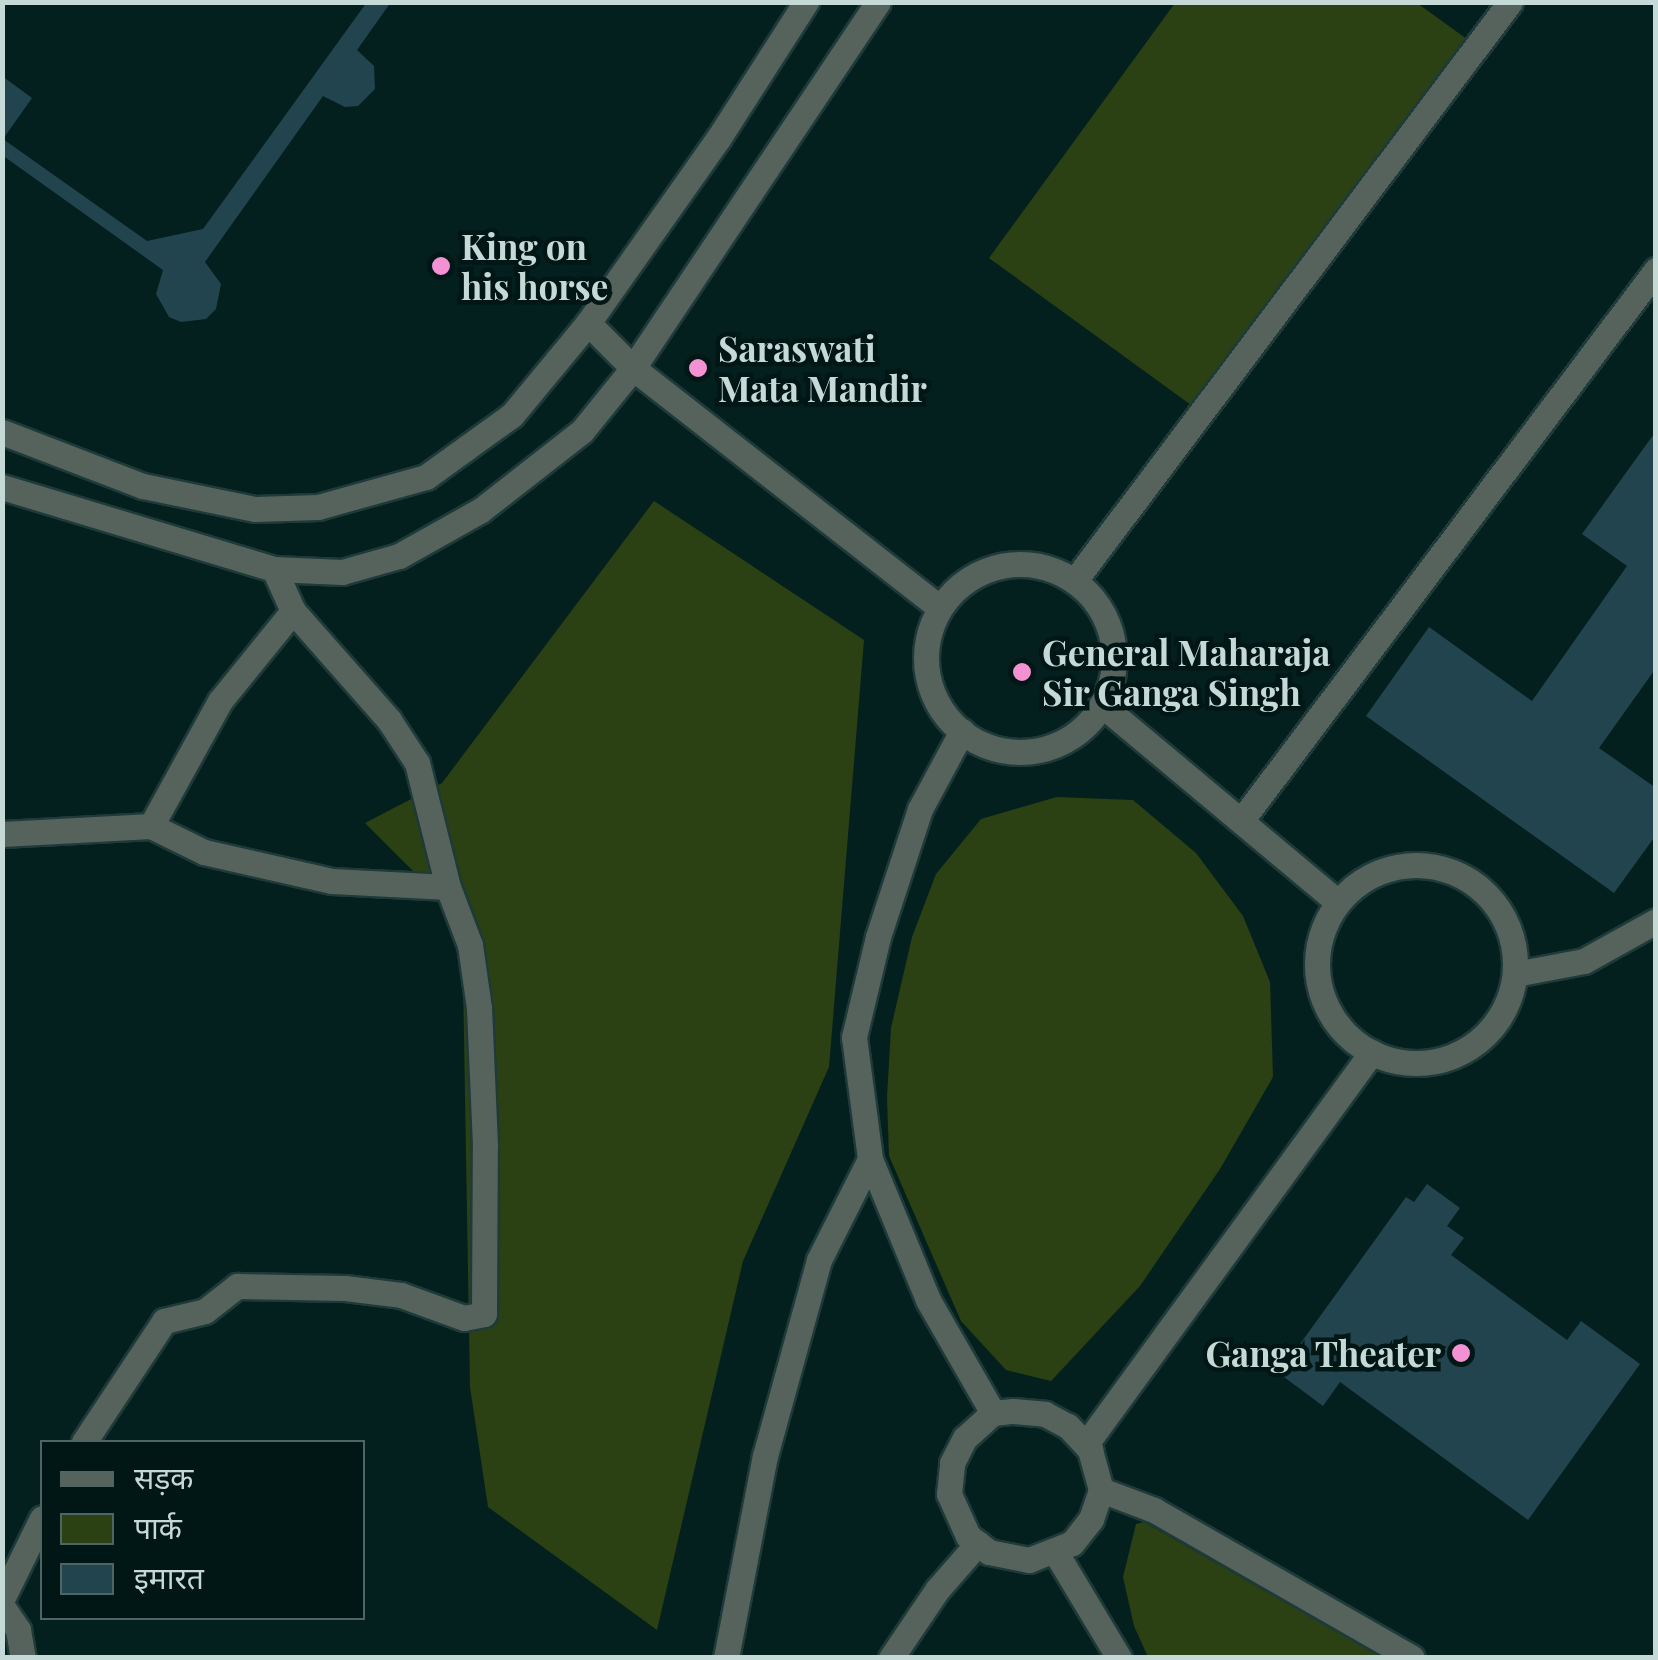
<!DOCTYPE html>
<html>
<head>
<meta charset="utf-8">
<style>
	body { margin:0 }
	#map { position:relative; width:1658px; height:1660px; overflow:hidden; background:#03201f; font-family:"Playfair Display","Noto Sans Devanagari",serif }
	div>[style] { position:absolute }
	.green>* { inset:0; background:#2b4013 }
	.building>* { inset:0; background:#22444e }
	.roads { filter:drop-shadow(2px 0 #1e3a39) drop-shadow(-2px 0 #1e3a39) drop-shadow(0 2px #1e3a39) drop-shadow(0 -2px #1e3a39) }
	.minor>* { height:25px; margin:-12.5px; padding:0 12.5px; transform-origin:12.5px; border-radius:12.5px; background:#56635c }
	.minor>.ring { margin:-12.5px; padding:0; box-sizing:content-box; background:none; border:25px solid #56635c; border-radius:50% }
	.dots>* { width:28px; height:28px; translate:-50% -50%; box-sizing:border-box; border:5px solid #001716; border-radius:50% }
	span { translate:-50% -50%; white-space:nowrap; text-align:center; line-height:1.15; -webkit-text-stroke:9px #001716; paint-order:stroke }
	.poi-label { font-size:35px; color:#c5d9d7; font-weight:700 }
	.left { translate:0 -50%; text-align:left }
	.right { translate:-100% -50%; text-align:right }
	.frame { position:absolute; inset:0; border:5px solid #c5d9d7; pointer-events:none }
	.legend { position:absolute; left:40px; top:1440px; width:325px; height:180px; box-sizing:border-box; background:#001716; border:2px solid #4f6563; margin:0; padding:12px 18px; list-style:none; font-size:30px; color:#c5d9d7 }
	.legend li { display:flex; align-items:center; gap:20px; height:50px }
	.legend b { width:50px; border:2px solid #4f6563 }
</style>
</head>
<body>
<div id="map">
	<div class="green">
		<div style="clip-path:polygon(1175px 3px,1417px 3px,1471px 42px,1202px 413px,989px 258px)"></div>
		<div style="clip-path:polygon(654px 501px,864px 640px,829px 1067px,743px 1261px,657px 1630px,488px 1507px,470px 1387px,462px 920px,365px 823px,442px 783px)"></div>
		<div style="clip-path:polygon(1057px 797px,1133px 800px,1196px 853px,1243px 916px,1270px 982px,1273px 1077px,1220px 1169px,1140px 1286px,1051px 1381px,1006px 1370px,961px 1321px,889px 1156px,887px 1097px,891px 1028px,912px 937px,936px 874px,981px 819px)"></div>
		<div style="clip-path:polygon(1144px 1522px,1381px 1657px,1148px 1657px,1134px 1626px,1123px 1577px,1136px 1524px)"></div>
	</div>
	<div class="building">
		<div style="clip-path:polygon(367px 2px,391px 2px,357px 50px,374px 66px,375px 89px,358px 106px,345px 107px,323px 96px,205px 262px,221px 284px,216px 309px,206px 319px,181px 322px,169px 317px,156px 294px,163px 270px,2px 155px,2px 76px,32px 98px,3px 139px,147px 241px,203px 229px)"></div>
		<div style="clip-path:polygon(1656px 431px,1656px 668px,1599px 748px,1656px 788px,1656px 835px,1614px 893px,1366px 716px,1429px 627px,1532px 701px,1627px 566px,1582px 534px)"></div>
		<div style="clip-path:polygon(1427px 1184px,1460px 1208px,1447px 1226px,1464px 1238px,1451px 1255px,1567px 1340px,1581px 1321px,1640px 1364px,1528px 1520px,1340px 1382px,1323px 1406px,1284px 1377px,1300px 1355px,1295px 1351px,1406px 1197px,1414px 1202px)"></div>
	</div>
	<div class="roads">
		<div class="minor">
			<div style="left:588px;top:323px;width:64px;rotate:45deg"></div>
			<div style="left:633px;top:368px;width:388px;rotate:38deg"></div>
			<div style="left:2px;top:432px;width:151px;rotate:21deg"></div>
			<div style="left:143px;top:486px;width:114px;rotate:11.6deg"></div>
			<div style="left:255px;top:509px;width:63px;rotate:-1.8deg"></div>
			<div style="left:318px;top:507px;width:112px;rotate:-15.5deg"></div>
			<div style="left:426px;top:477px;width:106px;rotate:-35.8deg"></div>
			<div style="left:512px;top:415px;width:119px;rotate:-50.4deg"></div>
			<div style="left:588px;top:323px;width:225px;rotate:-54.8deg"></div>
			<div style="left:718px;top:139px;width:163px;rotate:-57.3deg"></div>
			<div style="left:2px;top:487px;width:284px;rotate:16.8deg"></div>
			<div style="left:274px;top:569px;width:68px;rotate:2.5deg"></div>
			<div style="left:342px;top:572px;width:59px;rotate:-15.7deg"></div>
			<div style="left:399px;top:556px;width:94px;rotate:-29.3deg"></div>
			<div style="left:481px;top:510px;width:128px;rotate:-38deg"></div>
			<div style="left:582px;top:431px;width:81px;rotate:-51deg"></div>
			<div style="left:633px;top:368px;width:440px;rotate:-56.2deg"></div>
			<div class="ring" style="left:926px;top:564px;width:163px;height:163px"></div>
			<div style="left:1076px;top:579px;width:722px;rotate:-53.05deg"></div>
			<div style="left:1102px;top:705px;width:307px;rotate:39.9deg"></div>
			<div style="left:962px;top:731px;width:89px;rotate:118.3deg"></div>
			<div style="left:920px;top:809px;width:135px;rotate:108.2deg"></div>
			<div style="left:878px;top:937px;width:103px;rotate:103.5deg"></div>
			<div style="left:854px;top:1037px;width:123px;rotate:82.5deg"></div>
			<div style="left:870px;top:1159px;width:152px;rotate:67.6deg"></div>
			<div style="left:928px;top:1300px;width:130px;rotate:60.1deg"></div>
			<div style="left:1241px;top:821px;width:690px;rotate:-53.01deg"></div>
			<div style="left:151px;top:826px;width:143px;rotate:-61.1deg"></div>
			<div style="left:220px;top:701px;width:116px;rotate:-51deg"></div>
			<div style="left:293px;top:611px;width:46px;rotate:-114.3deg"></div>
			<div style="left:2px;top:834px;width:149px;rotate:-3.1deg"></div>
			<div style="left:151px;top:826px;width:59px;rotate:26.1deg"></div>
			<div style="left:204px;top:852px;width:131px;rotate:12.8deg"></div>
			<div style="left:332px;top:881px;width:116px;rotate:3deg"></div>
			<div class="ring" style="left:1317px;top:865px;width:173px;height:173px"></div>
			<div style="left:1515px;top:974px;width:70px;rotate:-10.7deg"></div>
			<div style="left:1584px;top:961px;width:82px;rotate:-29.1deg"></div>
			<div style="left:1013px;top:1411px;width:32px;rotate:5deg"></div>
			<div style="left:1045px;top:1414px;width:26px;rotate:28deg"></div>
			<div style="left:1068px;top:1426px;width:33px;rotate:47deg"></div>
			<div style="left:1090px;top:1450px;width:41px;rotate:74.6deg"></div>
			<div style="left:1101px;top:1490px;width:31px;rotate:109deg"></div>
			<div style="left:1091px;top:1519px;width:31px;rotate:128deg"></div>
			<div style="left:1072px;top:1543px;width:46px;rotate:158.4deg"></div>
			<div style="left:1029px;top:1560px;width:41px;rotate:-168.7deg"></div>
			<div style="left:989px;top:1552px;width:26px;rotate:-143deg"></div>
			<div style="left:968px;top:1536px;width:46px;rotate:-114.3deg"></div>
			<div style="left:949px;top:1494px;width:31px;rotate:-84deg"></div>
			<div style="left:952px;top:1463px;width:28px;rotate:-63deg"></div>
			<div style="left:965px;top:1438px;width:38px;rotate:-42deg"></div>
			<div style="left:993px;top:1413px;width:20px;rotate:-6deg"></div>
			<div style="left:84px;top:1442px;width:145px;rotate:-56.5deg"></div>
			<div style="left:164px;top:1321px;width:42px;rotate:-13.7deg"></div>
			<div style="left:205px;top:1311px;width:41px;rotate:-38deg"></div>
			<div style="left:237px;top:1286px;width:108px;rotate:1.1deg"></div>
			<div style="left:345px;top:1288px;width:56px;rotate:7.1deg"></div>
			<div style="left:401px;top:1295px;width:67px;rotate:20.1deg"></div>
			<div style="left:464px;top:1318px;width:20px;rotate:-11deg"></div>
			<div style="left:484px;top:1314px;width:169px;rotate:-89.7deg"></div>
			<div style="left:485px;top:1145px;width:137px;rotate:-92.5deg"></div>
			<div style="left:479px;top:1008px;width:64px;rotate:-98.1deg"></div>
			<div style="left:470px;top:945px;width:62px;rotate:-110.8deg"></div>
			<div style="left:448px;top:887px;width:128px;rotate:-104deg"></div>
			<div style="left:417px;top:763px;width:51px;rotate:-123.1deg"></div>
			<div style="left:389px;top:720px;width:145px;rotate:-131.4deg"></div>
			<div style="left:1086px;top:1444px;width:485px;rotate:-53.9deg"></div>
			<div style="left:1101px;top:1490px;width:57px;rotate:20.7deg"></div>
			<div style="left:1154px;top:1510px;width:297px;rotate:29.8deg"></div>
			<div style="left:1056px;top:1553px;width:122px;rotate:59deg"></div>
			<div style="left:2px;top:1599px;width:90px;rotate:-63.7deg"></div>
			<div style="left:2px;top:1606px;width:29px;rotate:56deg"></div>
			<div style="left:18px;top:1630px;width:28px;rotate:80deg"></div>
			<div style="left:726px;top:1658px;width:206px;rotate:-79.1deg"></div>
			<div style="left:765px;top:1456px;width:203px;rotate:-74.6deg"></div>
			<div style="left:819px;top:1260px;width:113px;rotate:-63.2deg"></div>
			<div style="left:891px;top:1658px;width:82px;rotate:-55.9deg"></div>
			<div style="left:937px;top:1590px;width:62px;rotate:-48.9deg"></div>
		</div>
	</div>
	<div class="dots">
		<div style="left:441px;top:266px;background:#f491d3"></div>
		<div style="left:698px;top:368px;background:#f491d3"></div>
		<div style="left:1022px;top:672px;background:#f491d3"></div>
		<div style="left:1461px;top:1353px;background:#f491d3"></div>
	</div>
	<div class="poi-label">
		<span class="left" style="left:461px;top:266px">King on<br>his horse</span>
		<span class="left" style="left:718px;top:368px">Saraswati<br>Mata Mandir</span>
		<span class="left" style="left:1042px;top:672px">General Maharaja<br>Sir Ganga Singh</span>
		<span class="right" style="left:1441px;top:1353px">Ganga Theater</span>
	</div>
	<div class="frame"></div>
	<ul class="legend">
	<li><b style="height:12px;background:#56635c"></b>सड़क</li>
	<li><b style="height:28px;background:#2b4013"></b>पार्क</li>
	<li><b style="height:28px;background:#22444e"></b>इमारत</li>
	</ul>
</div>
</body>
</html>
